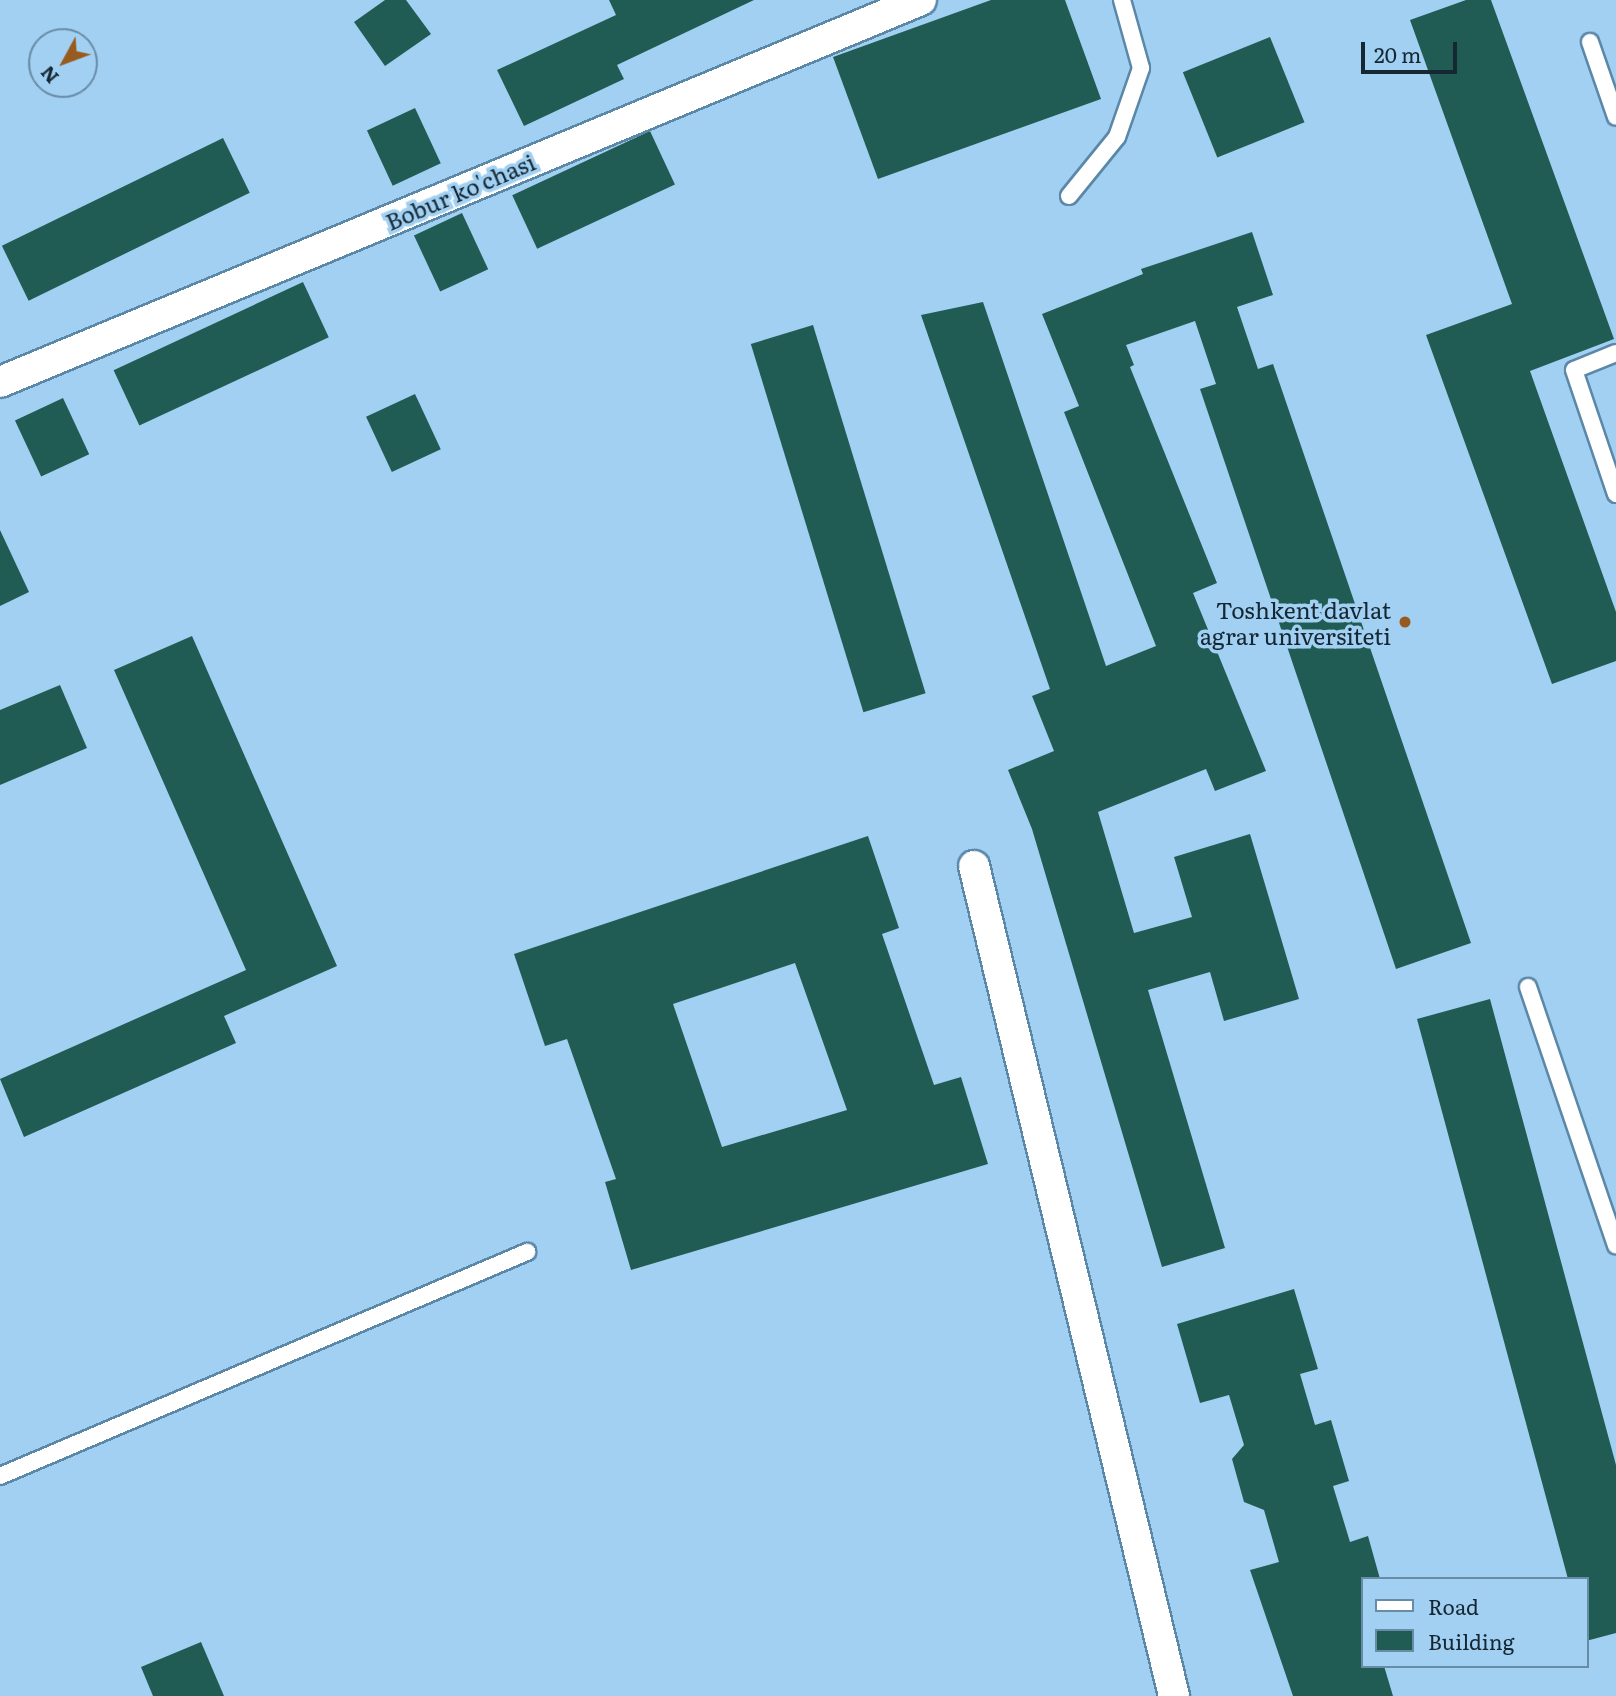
<!DOCTYPE html>
<html>
<head>
<meta charset="utf-8">
<style>
	body { margin:0 }
	#map { position:relative; width:1616px; height:1696px; overflow:hidden; background:#a2d0f2; font-family:Literata,serif }
	div>[style] { position:absolute }
	.building>* { inset:0; background:#205c53; transform-origin:0 0 }
	.roads { filter:drop-shadow(2px 0 #5c88a8) drop-shadow(-2px 0 #5c88a8) drop-shadow(0 2px #5c88a8) drop-shadow(0 -2px #5c88a8) }
	.lane>* { height:16px; margin:-8px; padding:0 8px; transform-origin:8px; border-radius:8px; background:#fff }
	.street>* { height:30px; margin:-15px; padding:0 15px; transform-origin:15px; border-radius:15px; background:#fff }
	.dots>* { width:19px; height:19px; translate:-50% -50%; box-sizing:border-box; border:4px solid #a2d0f2; border-radius:50% }
	span { translate:-50% -50%; white-space:nowrap; text-align:center; line-height:1.15; -webkit-text-stroke:7px #a2d0f2; paint-order:stroke }
	.street-label { font-size:23px; color:#142733 }
	.poi-label { font-size:23px; color:#142733 }
	.right { translate:-100% -50%; text-align:right }
	.legend { position:absolute; left:1361px; top:1577px; width:228px; height:91px; box-sizing:border-box; background:#a2d0f2; border:2px solid #698ca6; margin:0; padding:9px 12px; list-style:none; font-size:21px; color:#142733 }
	.legend li { display:flex; align-items:center; gap:14px; height:35px }
	.legend b { width:35px; border:2px solid #698ca6 }
	.north { position:absolute; left:28px; top:28px; width:70px; height:70px; box-sizing:border-box; background:#a2d0f2; border:2px solid #698ca6; border-radius:50%; rotate:229deg; font-size:19px; font-weight:700; line-height:28px; text-align:center; color:#142733 }
	.north::after { content:''; display:block; margin:auto; width:24px; height:32px; background:#985b1f; clip-path:polygon(50% 0,100% 100%,50% 72%,0 100%) }
	.scale { position:absolute; left:1361px; top:42px; width:96px; height:32px; box-sizing:border-box; border:4px solid #142733; border-top:0; padding-left:9px; font-size:21px; line-height:24px; white-space:nowrap; color:#142733; -webkit-text-stroke:5px #a2d0f2; paint-order:stroke }
</style>
</head>
<body>
<div id="map">
	<div class="building">
		<div style="clip-path:polygon(385px 0,406px 0,431px 34px,385px 66px,354px 22px)"></div>
		<div style="clip-path:polygon(609px 0,754px 0,617px 65px,624px 79px,524px 126px,497px 70px,616px 15px)"></div>
		<div style="clip-path:polygon(991px 0,1065px 0,1101px 99px,878px 179px,833px 57px)"></div>
		<div style="clip-path:polygon(1466px 0,1491px 0,1614px 339px,1530px 371px,1616px 612px,1616px 661px,1552px 684px,1426px 335px,1512px 304px,1410px 20px)"></div>
		<div style="left:1270px;top:37px;width:92px;height:94px;rotate:68deg"></div>
		<div style="left:415px;top:108px;width:61px;height:53px;rotate:65deg"></div>
		<div style="left:650px;top:131px;width:59px;height:152px;rotate:65deg"></div>
		<div style="left:223px;top:138px;width:61px;height:246px;rotate:64deg"></div>
		<div style="left:462px;top:213px;width:62px;height:53px;rotate:65deg"></div>
		<div style="clip-path:polygon(1252px 232px,1273px 295px,1237px 307px,1258px 369px,1273px 364px,1471px 943px,1396px 969px,1200px 389px,1216px 384px,1195px 321px,1126px 345px,1134px 365px,1130px 367px,1217px 583px,1193px 593px,1266px 771px,1215px 791px,1206px 769px,1098px 812px,1134px 933px,1192px 917px,1174px 857px,1250px 834px,1299px 999px,1224px 1021px,1210px 972px,1148px 990px,1225px 1248px,1162px 1267px,1032px 829px,1008px 770px,1054px 751px,1032px 696px,1050px 689px,921px 315px,983px 302px,1106px 666px,1156px 646px,1064px 412px,1079px 406px,1042px 314px,1143px 274px,1141px 269px)"></div>
		<div style="left:303px;top:282px;width:61px;height:209px;rotate:65deg"></div>
		<div style="left:813px;top:325px;width:385px;height:65px;rotate:73deg"></div>
		<div style="left:415px;top:394px;width:61px;height:54px;rotate:65deg"></div>
		<div style="left:63px;top:398px;width:62px;height:53px;rotate:65deg"></div>
		<div style="clip-path:polygon(0 530px,29px 592px,0 606px)"></div>
		<div style="clip-path:polygon(192px 636px,337px 966px,224px 1016px,236px 1043px,24px 1137px,0 1079px,246px 970px,114px 670px)"></div>
		<div style="clip-path:polygon(60px 685px,87px 748px,0 785px,0 710px)"></div>
		<div style="clip-path:polygon(evenodd,868px 836px,899px 928px,882px 934px,934px 1085px,961px 1077px,988px 1164px,631px 1270px,605px 1182px,616px 1179px,567px 1039px,545px 1046px,514px 954px,868px 836px,795px 963px,847px 1110px,722px 1147px,673px 1004px,795px 963px)"></div>
		<div style="clip-path:polygon(1490px 999px,1616px 1465px,1616px 1633px,1586px 1641px,1586px 1579px,1568px 1579px,1417px 1019px)"></div>
		<div style="clip-path:polygon(1294px 1289px,1318px 1369px,1300px 1374px,1315px 1425px,1331px 1420px,1349px 1481px,1333px 1486px,1350px 1542px,1368px 1536px,1380px 1579px,1362px 1579px,1362px 1666px,1384px 1666px,1393px 1696px,1293px 1696px,1250px 1570px,1279px 1562px,1264px 1510px,1244px 1502px,1232px 1459px,1244px 1445px,1229px 1395px,1200px 1403px,1177px 1324px)"></div>
		<div style="clip-path:polygon(201px 1642px,224px 1696px,153px 1696px,141px 1667px)"></div>
	</div>
	<div class="roads">
		<div class="lane">
			<div style="left:1590px;top:42px;width:79px;rotate:70.9deg"></div>
			<div style="left:1069px;top:196px;width:76px;rotate:-50.9deg"></div>
			<div style="left:1117px;top:137px;width:73px;rotate:-70.8deg"></div>
			<div style="left:1141px;top:68px;width:71px;rotate:-105.6deg"></div>
			<div style="left:1616px;top:353px;width:45px;rotate:158deg"></div>
			<div style="left:1574px;top:370px;width:131px;rotate:71.3deg"></div>
			<div style="left:1528px;top:987px;width:273px;rotate:71.2deg"></div>
			<div style="left:0;top:1476px;width:573px;rotate:-23.03deg"></div>
		</div>
		<div class="street">
			<div style="left:0;top:382px;width:997px;rotate:-22.53deg"></div>
			<div style="left:974px;top:866px;width:854px;rotate:76.45deg"></div>
		</div>
	</div>
	<div class="dots">
		<div style="left:1405px;top:622px;background:#985b1f"></div>
	</div>
	<div class="street-label">
		<span style="left:460px;top:191px;rotate:-23deg">Bobur ko'chasi</span>
	</div>
	<div class="poi-label">
		<span class="right" style="left:1391px;top:622px">Toshkent davlat<br>agrar universiteti</span>
	</div>
	<ul class="legend">
	<li><b style="height:9px;background:#fff"></b>Road</li>
	<li><b style="height:19px;background:#205c53"></b>Building</li>
	</ul>
	<div class="north">N</div>
	<div class="scale">20 m</div>
</div>
</body>
</html>
